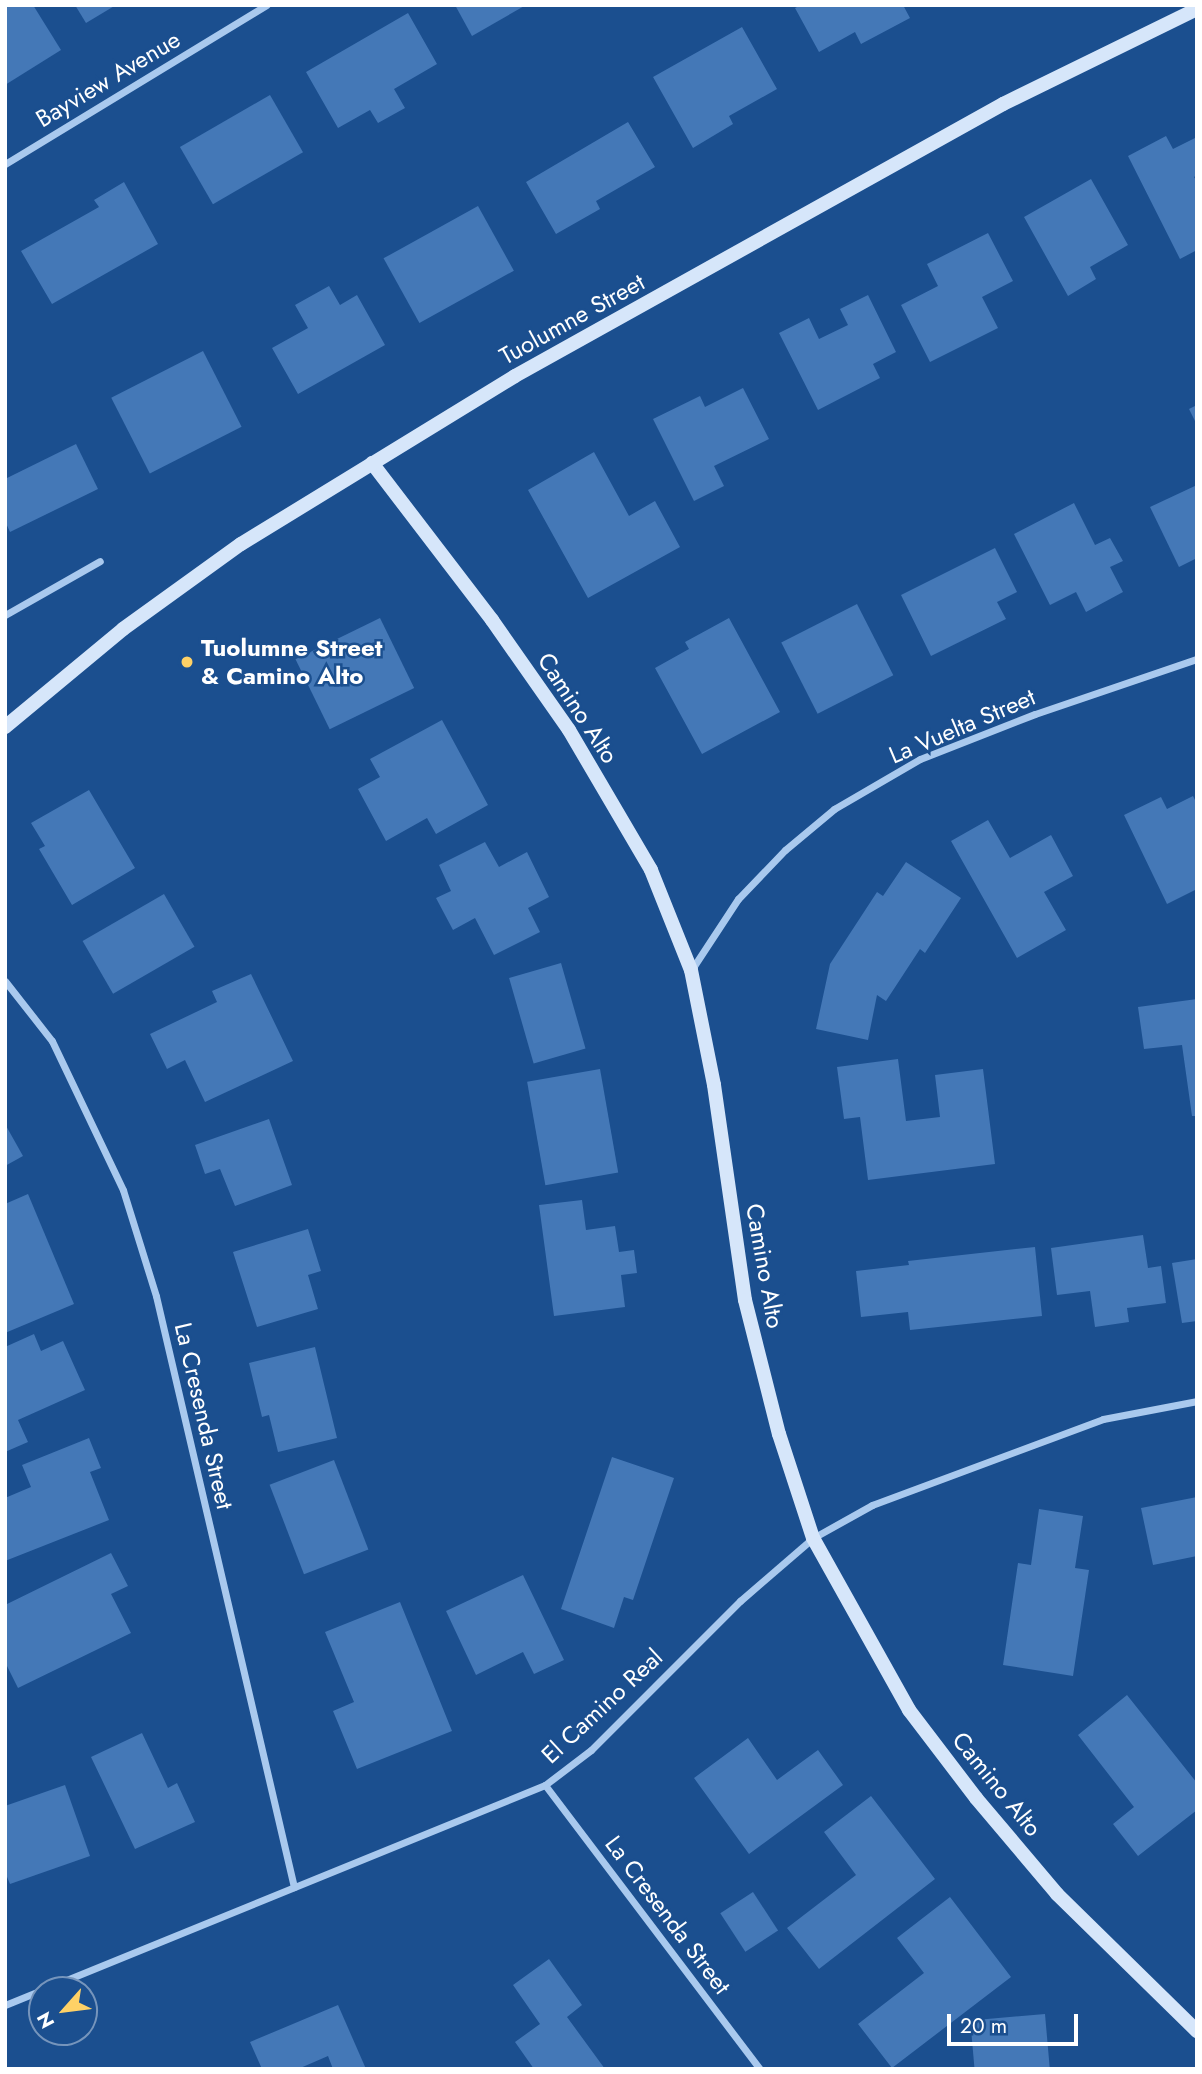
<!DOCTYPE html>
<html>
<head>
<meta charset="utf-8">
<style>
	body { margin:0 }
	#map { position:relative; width:1202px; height:2074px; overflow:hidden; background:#1b4f8f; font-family:Jost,sans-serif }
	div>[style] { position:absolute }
	.building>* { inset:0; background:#4478b7; transform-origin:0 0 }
	.street>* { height:7px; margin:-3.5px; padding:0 3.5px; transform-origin:3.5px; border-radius:3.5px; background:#a9c9ee }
	.secondary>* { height:14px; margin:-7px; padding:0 7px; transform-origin:7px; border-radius:7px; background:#d6e6fa }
	.dots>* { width:19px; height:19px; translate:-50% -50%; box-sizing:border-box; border:4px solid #1b4f8f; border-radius:50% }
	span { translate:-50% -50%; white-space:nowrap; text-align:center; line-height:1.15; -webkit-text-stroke:5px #1b4f8f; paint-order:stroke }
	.street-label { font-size:24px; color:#fff }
	.poi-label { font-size:24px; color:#fff; font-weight:700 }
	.left { translate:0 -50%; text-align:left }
	.frame { position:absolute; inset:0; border:7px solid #fff; pointer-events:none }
	.north { position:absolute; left:28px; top:1976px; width:70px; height:70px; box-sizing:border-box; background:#1b4f8f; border:2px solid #7695bc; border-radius:50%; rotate:242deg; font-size:19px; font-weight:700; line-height:28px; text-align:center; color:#fff }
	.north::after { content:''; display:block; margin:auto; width:24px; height:32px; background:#ffd166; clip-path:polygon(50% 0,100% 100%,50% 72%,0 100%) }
	.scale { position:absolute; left:947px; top:2014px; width:131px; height:32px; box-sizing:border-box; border:4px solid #fff; border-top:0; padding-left:9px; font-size:21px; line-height:24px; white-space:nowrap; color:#fff; -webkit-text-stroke:5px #1b4f8f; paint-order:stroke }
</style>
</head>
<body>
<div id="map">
	<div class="building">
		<div style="clip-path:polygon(5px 5px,33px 5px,61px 50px,5px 85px)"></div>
		<div style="clip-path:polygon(75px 5px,116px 5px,86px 23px)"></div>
		<div style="clip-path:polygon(455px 5px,526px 5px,472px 36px)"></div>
		<div style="clip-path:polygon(801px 5px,903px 5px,910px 18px,861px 44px,855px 32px,819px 52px,795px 8px)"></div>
		<div style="clip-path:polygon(408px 13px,437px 64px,394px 89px,405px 108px,378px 123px,370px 110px,338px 128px,306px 72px)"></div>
		<div style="clip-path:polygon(742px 27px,777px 89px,729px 116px,733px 124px,693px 148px,653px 77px)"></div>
		<div style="left:270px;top:95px;width:66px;height:104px;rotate:60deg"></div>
		<div style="clip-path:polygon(628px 122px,655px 167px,596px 201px,600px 209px,556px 234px,526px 182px)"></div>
		<div style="clip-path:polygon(1166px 136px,1173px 149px,1197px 137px,1197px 175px,1194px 177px,1197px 182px,1197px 250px,1180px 259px,1128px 156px)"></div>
		<div style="clip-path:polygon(1091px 179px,1128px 245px,1090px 267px,1096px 279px,1068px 296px,1024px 217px)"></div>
		<div style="clip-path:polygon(124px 182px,158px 244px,52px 304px,21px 251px,99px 207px,94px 200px)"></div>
		<div style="left:478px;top:206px;width:74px;height:108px;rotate:61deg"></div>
		<div style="clip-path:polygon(988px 233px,1013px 281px,982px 297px,998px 328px,930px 362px,901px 305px,938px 286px,927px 264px)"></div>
		<div style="clip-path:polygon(329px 286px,340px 305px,357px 295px,385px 345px,298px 394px,272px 348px,308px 328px,295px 305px)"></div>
		<div style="clip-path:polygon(868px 295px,896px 352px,873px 364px,880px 378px,818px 410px,779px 333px,809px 318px,819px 339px,848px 325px,840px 309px)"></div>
		<div style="left:203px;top:351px;width:85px;height:103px;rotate:63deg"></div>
		<div style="clip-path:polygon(743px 388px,769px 439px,714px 466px,724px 486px,694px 501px,653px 419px,700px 396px,705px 407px)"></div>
		<div style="clip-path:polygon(1197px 405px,1197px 425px,1189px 409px)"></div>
		<div style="clip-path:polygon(76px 444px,98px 489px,10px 532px,5px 521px,5px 479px)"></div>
		<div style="clip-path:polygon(594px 452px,629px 516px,655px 501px,680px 547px,588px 598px,528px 490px)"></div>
		<div style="clip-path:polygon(1197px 485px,1197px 558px,1179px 567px,1150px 507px)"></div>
		<div style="clip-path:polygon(1074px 503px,1095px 545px,1110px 538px,1123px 561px,1110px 567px,1123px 592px,1086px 612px,1076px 592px,1050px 605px,1014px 534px)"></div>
		<div style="clip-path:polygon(995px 548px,1017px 592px,997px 602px,1006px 619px,931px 656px,901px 595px)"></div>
		<div style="left:857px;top:604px;width:80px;height:85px;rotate:63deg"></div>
		<div style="left:380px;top:618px;width:78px;height:94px;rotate:64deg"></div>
		<div style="clip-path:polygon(729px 618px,780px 712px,702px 754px,655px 668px,689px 649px,685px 642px)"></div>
		<div style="clip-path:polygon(442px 720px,488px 805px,436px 834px,427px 818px,386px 841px,358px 789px,380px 777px,370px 759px)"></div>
		<div style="clip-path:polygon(89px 790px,135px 868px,72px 905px,39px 849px,45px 846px,31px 823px)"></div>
		<div style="clip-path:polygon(1193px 796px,1197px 804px,1197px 889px,1167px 904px,1124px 815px,1161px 797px,1167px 809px)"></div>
		<div style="clip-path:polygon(988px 820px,1010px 858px,1051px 835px,1073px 876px,1044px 892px,1066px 930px,1017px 958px,951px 841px)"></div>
		<div style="clip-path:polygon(485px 842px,499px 867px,527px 852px,549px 897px,528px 908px,540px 932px,494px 955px,475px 918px,453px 930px,436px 898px,451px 891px,439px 865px)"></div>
		<div style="clip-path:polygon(906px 862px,961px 898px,925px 953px,920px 949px,886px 1001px,877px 995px,868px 1040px,816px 1029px,830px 964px,877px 892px,883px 896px)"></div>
		<div style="left:164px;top:894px;width:61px;height:94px;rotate:60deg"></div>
		<div style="left:561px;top:963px;width:89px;height:54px;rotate:74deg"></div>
		<div style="clip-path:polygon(251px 974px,293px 1061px,205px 1102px,185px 1060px,167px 1069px,150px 1034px,217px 1002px,212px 991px)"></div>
		<div style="clip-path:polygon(1197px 999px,1197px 1116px,1192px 1116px,1182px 1045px,1144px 1049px,1138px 1007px)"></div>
		<div style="clip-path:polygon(898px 1059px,906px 1121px,940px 1117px,935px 1075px,983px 1069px,995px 1164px,868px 1180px,860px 1117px,844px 1119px,837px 1067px)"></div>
		<div style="left:600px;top:1069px;width:105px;height:74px;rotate:80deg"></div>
		<div style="clip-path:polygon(269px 1119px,292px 1185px,235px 1206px,220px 1169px,205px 1174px,195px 1145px)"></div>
		<div style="clip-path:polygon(5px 1124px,23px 1156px,5px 1166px)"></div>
		<div style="clip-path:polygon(28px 1194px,74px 1304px,5px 1333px,5px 1204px)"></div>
		<div style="clip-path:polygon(582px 1200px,586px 1230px,615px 1226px,619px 1252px,634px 1250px,637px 1273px,621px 1275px,625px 1307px,554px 1316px,539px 1205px)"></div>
		<div style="clip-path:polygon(308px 1229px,321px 1271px,308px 1275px,318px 1309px,257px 1327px,233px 1252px)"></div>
		<div style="clip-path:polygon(1143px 1235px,1148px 1268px,1161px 1266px,1166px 1303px,1127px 1308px,1129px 1322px,1095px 1327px,1090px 1291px,1057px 1295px,1051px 1248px)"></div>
		<div style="clip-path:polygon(1035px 1247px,1042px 1316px,910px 1330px,908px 1312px,861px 1317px,856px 1271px,909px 1265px,908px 1261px)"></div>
		<div style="clip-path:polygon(1197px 1259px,1197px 1321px,1182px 1323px,1172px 1263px)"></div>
		<div style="clip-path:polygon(34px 1334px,41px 1351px,63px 1341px,85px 1390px,18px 1420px,28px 1442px,5px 1452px,5px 1347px)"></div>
		<div style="clip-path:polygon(315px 1347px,337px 1438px,278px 1452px,269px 1415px,262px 1417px,249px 1363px)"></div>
		<div style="clip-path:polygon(89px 1438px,101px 1468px,90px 1472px,109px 1520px,5px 1561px,5px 1498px,31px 1487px,22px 1465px)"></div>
		<div style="clip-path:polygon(612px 1457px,674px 1478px,633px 1600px,624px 1597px,614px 1628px,561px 1609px)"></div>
		<div style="left:334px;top:1460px;width:96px;height:69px;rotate:69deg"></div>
		<div style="clip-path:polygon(1197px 1497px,1197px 1556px,1153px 1565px,1141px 1508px)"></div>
		<div style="clip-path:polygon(1039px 1509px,1083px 1516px,1075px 1568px,1089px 1570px,1073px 1676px,1003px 1665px,1018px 1563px,1031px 1565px)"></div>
		<div style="clip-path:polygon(111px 1553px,128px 1586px,111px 1594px,131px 1633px,18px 1688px,5px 1662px,5px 1605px)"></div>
		<div style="clip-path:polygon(523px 1575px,564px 1660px,534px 1674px,523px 1652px,476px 1675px,446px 1611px)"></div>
		<div style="clip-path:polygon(400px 1602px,452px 1731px,357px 1769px,333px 1711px,354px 1702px,325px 1632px)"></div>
		<div style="clip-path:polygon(1127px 1695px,1197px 1783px,1197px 1810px,1138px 1856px,1113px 1824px,1134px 1807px,1078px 1735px)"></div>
		<div style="clip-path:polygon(142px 1733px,168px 1788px,177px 1783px,195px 1822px,135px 1849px,91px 1757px)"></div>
		<div style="clip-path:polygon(748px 1738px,777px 1780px,818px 1750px,843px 1785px,749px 1854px,694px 1778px)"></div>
		<div style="clip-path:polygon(65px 1785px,90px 1856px,10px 1884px,5px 1872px,5px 1806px)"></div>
		<div style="clip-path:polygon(871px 1796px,935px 1879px,819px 1969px,787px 1928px,856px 1875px,824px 1832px)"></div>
		<div style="left:753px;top:1892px;width:46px;height:39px;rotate:57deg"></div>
		<div style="clip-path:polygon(950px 1897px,1011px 1977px,892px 2068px,858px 2024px,924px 1973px,897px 1938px)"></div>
		<div style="clip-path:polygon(549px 1959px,582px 2005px,567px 2017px,605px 2069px,534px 2069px,515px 2042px,540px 2024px,513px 1985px)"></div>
		<div style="clip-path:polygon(338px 2005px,366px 2069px,333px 2069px,328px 2056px,298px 2069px,262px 2069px,250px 2042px)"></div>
		<div style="left:1045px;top:2014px;width:55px;height:75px;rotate:85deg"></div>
	</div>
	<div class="street">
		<div style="left:5px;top:164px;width:306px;rotate:-31.3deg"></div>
		<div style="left:5px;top:615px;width:109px;rotate:-29.6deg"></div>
		<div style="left:692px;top:969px;width:84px;rotate:-56.7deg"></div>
		<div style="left:738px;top:899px;width:68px;rotate:-46.2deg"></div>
		<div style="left:785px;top:850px;width:64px;rotate:-39.9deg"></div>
		<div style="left:834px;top:809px;width:99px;rotate:-30.2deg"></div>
		<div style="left:920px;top:759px;width:123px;rotate:-21.4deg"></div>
		<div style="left:1035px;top:714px;width:171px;rotate:-18.8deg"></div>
		<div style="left:5px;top:981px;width:76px;rotate:51.9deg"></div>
		<div style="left:52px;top:1041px;width:165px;rotate:64.5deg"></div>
		<div style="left:123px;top:1190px;width:111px;rotate:72.7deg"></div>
		<div style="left:156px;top:1296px;width:607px;rotate:76.86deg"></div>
		<div style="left:545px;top:1785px;width:356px;rotate:52.9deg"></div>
		<div style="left:5px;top:2005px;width:583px;rotate:-22.17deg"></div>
		<div style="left:545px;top:1785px;width:58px;rotate:-37.3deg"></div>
		<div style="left:591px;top:1750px;width:211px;rotate:-45deg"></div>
		<div style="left:740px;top:1601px;width:96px;rotate:-40.8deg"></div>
		<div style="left:813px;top:1538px;width:68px;rotate:-29.2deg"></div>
		<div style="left:872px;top:1505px;width:246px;rotate:-20.4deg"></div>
		<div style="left:1103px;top:1419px;width:96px;rotate:-10.8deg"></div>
	</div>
	<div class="secondary">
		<div style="left:372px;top:463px;width:198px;rotate:52.6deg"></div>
		<div style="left:492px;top:620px;width:134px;rotate:55deg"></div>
		<div style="left:569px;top:730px;width:162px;rotate:59.6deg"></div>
		<div style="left:651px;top:870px;width:108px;rotate:68.2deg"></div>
		<div style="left:691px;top:970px;width:117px;rotate:78.7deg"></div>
		<div style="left:714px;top:1085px;width:217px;rotate:81.8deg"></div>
		<div style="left:745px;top:1300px;width:138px;rotate:75.8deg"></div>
		<div style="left:779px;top:1434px;width:109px;rotate:71.9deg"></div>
		<div style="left:813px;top:1538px;width:197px;rotate:60.8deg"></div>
		<div style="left:909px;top:1710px;width:111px;rotate:52.7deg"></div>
		<div style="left:976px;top:1798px;width:126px;rotate:49.8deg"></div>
		<div style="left:1057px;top:1894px;width:196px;rotate:44.4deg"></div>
		<div style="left:5px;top:727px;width:153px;rotate:-39.7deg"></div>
		<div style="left:123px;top:629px;width:145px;rotate:-35.8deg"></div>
		<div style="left:241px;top:544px;width:321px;rotate:-31.5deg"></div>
		<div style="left:515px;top:376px;width:559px;rotate:-29.13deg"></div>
		<div style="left:1003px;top:104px;width:216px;rotate:-26.1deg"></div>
	</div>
	<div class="dots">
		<div style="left:187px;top:662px;background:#ffd166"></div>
	</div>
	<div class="street-label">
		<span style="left:108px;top:79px;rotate:-31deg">Bayview Avenue</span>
		<span style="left:572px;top:319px;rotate:-29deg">Tuolumne Street</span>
		<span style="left:578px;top:708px;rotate:57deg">Camino Alto</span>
		<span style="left:962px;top:726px;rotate:-23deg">La Vuelta Street</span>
		<span style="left:765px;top:1266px;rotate:80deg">Camino Alto</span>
		<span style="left:204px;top:1416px;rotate:77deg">La Cresenda Street</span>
		<span style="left:602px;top:1706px;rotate:-43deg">El Camino Real</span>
		<span style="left:997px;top:1784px;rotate:51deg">Camino Alto</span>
		<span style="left:668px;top:1915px;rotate:53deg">La Cresenda Street</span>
	</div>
	<div class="poi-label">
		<span class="left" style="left:201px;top:662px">Tuolumne Street<br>&amp; Camino Alto</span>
	</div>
	<div class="frame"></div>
	<div class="north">N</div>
	<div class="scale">20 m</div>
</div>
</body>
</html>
